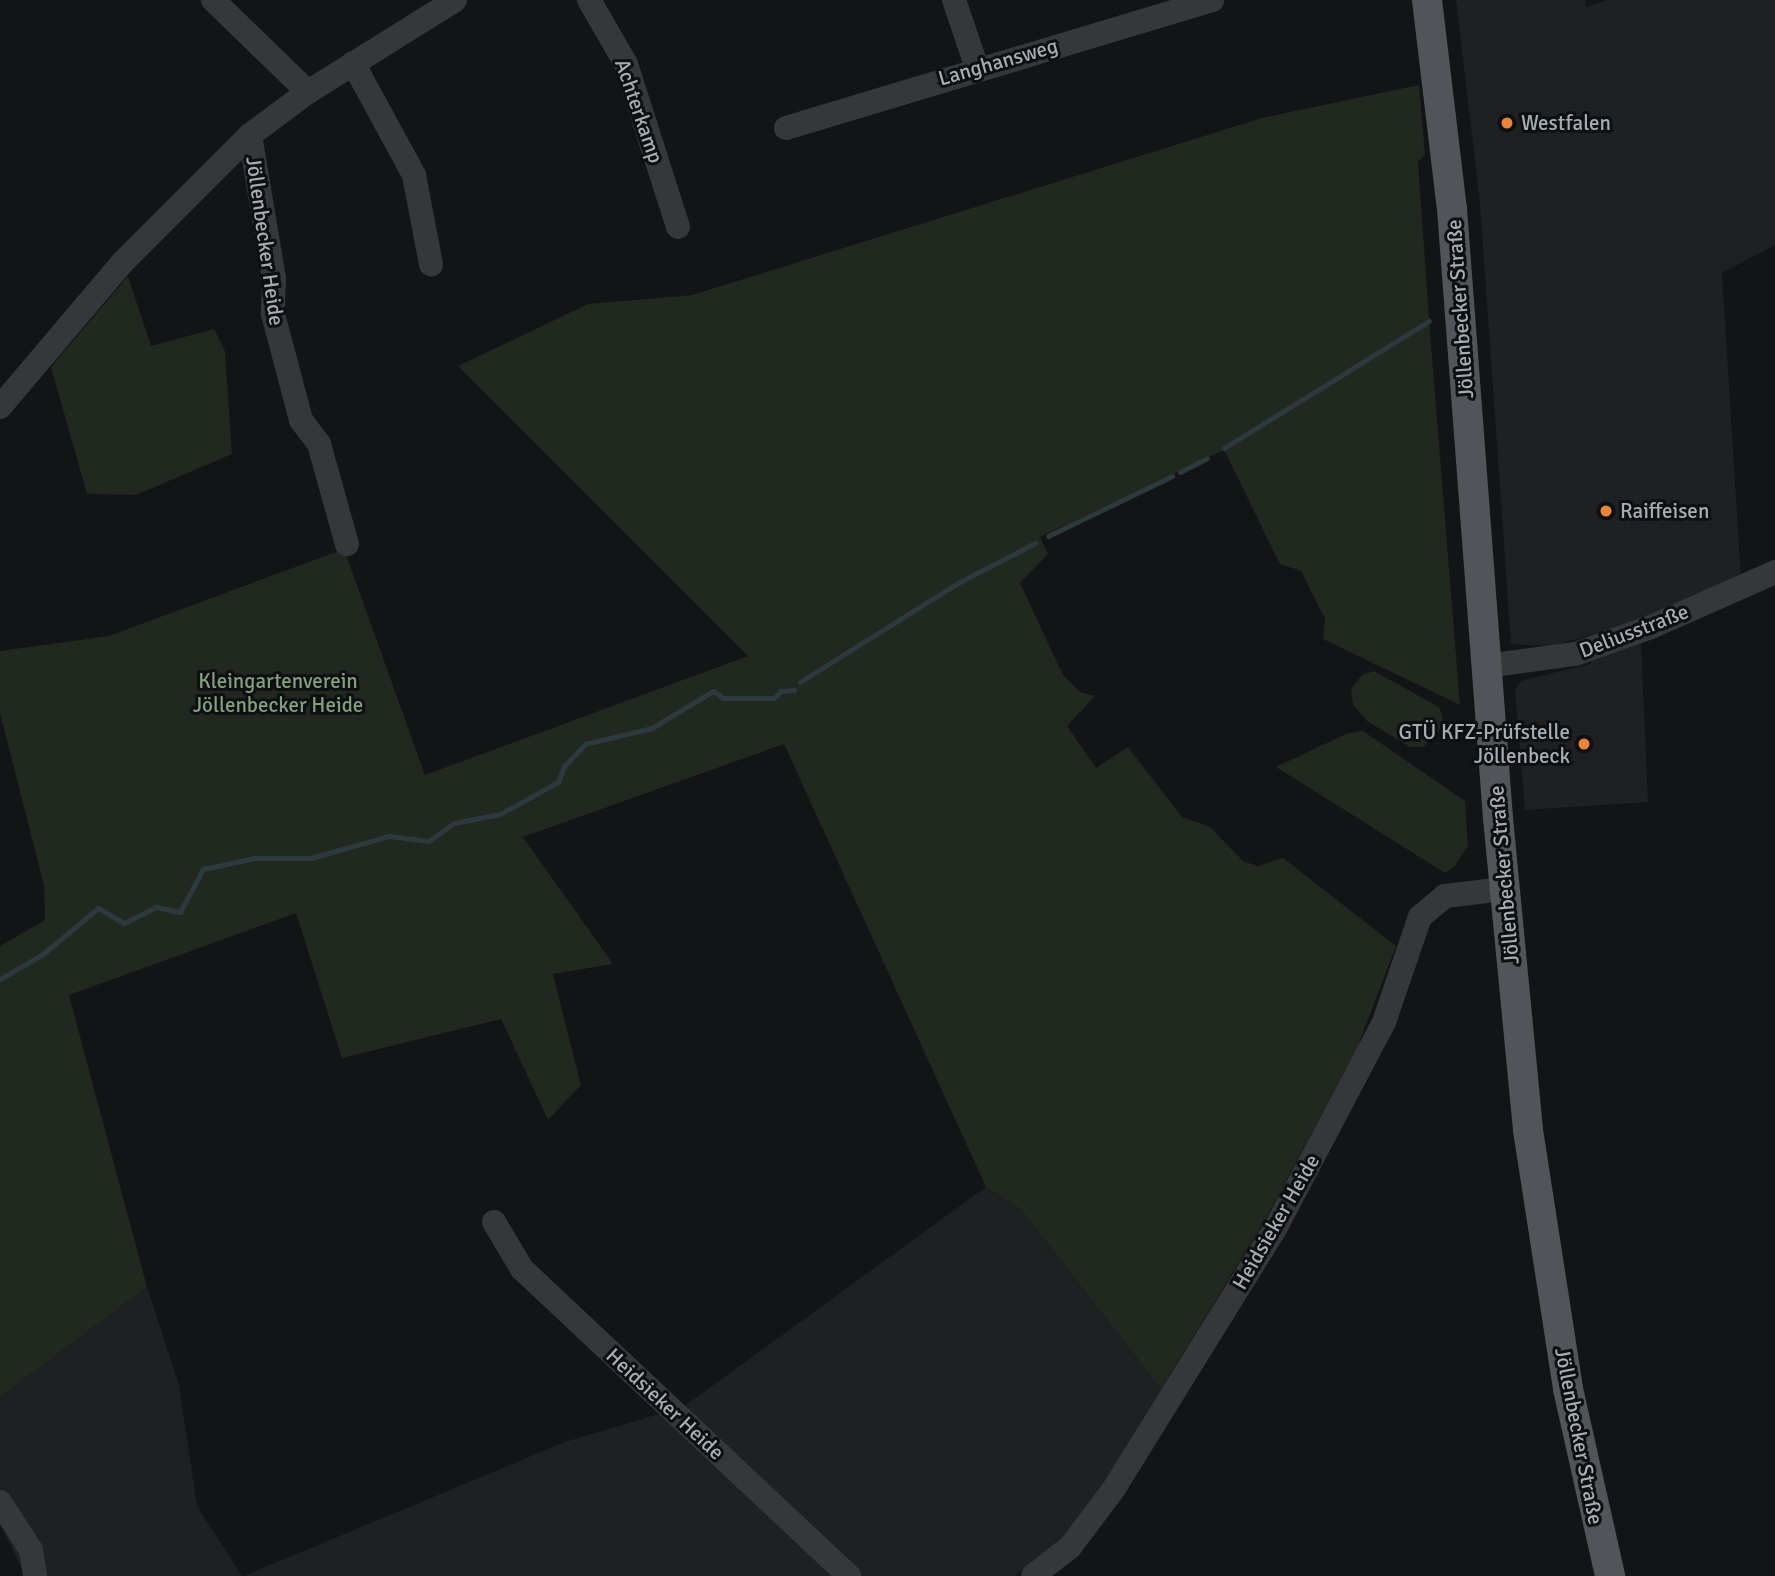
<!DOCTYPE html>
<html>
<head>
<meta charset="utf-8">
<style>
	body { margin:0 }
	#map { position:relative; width:1775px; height:1576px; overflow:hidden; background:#131415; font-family:Signika,sans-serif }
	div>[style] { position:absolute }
	.built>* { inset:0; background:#1f2022 }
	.green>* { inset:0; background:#202820 }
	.stream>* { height:5px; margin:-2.5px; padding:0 2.5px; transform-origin:2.5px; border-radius:2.5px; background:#2d393d }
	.minor>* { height:24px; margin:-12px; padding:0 12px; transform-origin:12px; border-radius:12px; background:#35373a }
	.major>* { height:30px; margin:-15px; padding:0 15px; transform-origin:15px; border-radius:15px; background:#515459 }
	.dots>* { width:19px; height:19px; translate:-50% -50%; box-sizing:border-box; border:4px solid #0e0f10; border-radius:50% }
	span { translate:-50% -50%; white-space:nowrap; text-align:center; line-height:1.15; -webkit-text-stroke:6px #0e0f10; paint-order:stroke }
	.street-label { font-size:21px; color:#a6aeb5 }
	.poi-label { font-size:21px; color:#a6aeb5 }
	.left { translate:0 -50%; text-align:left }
	.right { translate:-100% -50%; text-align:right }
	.park-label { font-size:21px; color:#839f7d }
</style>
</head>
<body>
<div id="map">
	<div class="built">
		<div style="clip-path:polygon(1456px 0,1585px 0,1586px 7px,1607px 0,1775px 0,1775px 245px,1722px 273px,1741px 578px,1639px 622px,1550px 646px,1511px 644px,1480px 203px)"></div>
		<div style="clip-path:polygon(1641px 642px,1648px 802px,1525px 810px,1515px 690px,1521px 681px,1590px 664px,1593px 659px)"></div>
		<div style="clip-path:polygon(986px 1187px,1021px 1209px,1161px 1389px,1106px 1479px,1060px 1540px,1014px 1576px,244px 1576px,565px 1442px,683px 1407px)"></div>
		<div style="clip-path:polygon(147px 1287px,179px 1385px,197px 1506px,242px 1576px,25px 1576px,0 1523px,0 1397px)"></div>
	</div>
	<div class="green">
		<div style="clip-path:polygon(1419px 85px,1425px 154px,1418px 162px,1430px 332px,1460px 705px,1323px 639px,1325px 619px,1301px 571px,1280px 564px,1224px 450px,1040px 537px,1048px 554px,1020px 583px,1063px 675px,1080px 692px,1095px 696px,1067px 726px,1096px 768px,1128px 747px,1182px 817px,1210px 827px,1243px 861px,1258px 866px,1283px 858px,1396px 946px,1358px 1046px,1267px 1217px,1161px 1389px,1021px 1209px,986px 1187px,784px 744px,523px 837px,613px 964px,553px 974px,581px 1085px,548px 1120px,501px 1019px,342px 1058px,296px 913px,69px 995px,147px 1287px,0 1397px,0 946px,45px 920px,44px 886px,0 713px,0 651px,109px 636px,344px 549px,425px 775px,748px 656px,458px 366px,588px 304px,692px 295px,1262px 118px)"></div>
		<div style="clip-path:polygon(128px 276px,151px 346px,214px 329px,225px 351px,232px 454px,136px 495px,87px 494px,51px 367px)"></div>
		<div style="clip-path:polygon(1374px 671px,1439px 707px,1443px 718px,1439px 731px,1423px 747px,1410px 747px,1367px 721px,1353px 705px,1351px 689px,1362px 675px)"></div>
		<div style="clip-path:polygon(1363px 731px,1465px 801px,1468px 846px,1454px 867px,1445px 873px,1276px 767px,1348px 733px)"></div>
	</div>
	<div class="stream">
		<div style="left:1224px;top:448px;width:241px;rotate:-31.8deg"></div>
		<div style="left:1180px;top:472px;width:30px;rotate:-27deg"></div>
		<div style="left:1048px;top:536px;width:138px;rotate:-25.8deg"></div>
		<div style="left:800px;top:682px;width:184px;rotate:-32.1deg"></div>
		<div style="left:956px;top:584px;width:89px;rotate:-27.4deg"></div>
		<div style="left:0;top:979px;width:50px;rotate:-30.2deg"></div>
		<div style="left:43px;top:954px;width:72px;rotate:-39.9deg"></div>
		<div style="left:98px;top:908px;width:30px;rotate:30deg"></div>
		<div style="left:124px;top:923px;width:36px;rotate:-27deg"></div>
		<div style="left:156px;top:907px;width:25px;rotate:12deg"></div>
		<div style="left:180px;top:912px;width:49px;rotate:-61.9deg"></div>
		<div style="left:203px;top:869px;width:53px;rotate:-11.9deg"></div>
		<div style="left:255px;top:858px;width:56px"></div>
		<div style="left:311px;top:858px;width:81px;rotate:-15.8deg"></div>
		<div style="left:389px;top:836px;width:40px;rotate:7.1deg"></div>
		<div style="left:429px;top:841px;width:31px;rotate:-36deg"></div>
		<div style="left:454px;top:823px;width:47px;rotate:-11.1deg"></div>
		<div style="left:500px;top:814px;width:66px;rotate:-28.9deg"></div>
		<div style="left:558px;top:782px;width:17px;rotate:-69deg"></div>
		<div style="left:564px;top:766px;width:30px;rotate:-46deg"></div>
		<div style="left:585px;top:744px;width:69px;rotate:-13.4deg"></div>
		<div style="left:652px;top:728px;width:71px;rotate:-31.2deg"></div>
		<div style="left:713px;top:691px;width:12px;rotate:35deg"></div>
		<div style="left:723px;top:698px;width:51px"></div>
		<div style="left:774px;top:698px;width:10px;rotate:-45deg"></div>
		<div style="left:781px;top:691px;width:13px;rotate:-4deg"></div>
	</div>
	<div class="minor">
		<div style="left:213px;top:0;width:132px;rotate:44.1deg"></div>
		<div style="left:589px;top:0;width:74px;rotate:60deg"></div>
		<div style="left:626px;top:64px;width:171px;rotate:72.3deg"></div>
		<div style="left:954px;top:0;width:72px;rotate:71.3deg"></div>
		<div style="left:353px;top:63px;width:128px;rotate:61.4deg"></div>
		<div style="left:414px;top:175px;width:91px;rotate:79.2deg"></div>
		<div style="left:786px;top:128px;width:445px;rotate:-16.7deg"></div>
		<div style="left:250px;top:135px;width:145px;rotate:80.5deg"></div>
		<div style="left:274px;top:278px;width:36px;rotate:92deg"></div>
		<div style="left:273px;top:314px;width:110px;rotate:75.2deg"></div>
		<div style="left:301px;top:420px;width:30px;rotate:53deg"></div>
		<div style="left:319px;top:444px;width:104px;rotate:74.4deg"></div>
		<div style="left:0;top:407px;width:190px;rotate:-49.7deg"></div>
		<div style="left:123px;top:262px;width:180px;rotate:-45deg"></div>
		<div style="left:250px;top:135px;width:72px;rotate:-36.6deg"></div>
		<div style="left:308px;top:92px;width:173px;rotate:-32deg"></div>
		<div style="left:1486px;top:666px;width:90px;rotate:-7.7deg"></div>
		<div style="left:1575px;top:654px;width:81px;rotate:-19.6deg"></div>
		<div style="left:1651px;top:627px;width:136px;rotate:-23.9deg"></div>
		<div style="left:494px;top:1222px;width:55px;rotate:59.2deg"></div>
		<div style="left:522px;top:1269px;width:449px;rotate:43.2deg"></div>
		<div style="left:0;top:1502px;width:57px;rotate:57.1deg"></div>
		<div style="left:31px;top:1550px;width:26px;rotate:81deg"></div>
		<div style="left:1033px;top:1576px;width:47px;rotate:-38.1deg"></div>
		<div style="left:1070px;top:1547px;width:71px;rotate:-53deg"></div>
		<div style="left:1113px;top:1490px;width:309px;rotate:-58.2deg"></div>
		<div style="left:1276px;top:1227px;width:232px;rotate:-62.2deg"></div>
		<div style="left:1384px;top:1022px;width:111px;rotate:-71.1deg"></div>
		<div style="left:1420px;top:917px;width:33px;rotate:-40deg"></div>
		<div style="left:1445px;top:896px;width:59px;rotate:-6.8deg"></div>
	</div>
	<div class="major">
		<div style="left:1427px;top:0;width:210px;rotate:83.2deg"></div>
		<div style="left:1452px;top:209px;width:611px;rotate:85.68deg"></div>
		<div style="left:1498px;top:818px;width:313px;rotate:84.5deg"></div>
		<div style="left:1528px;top:1130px;width:262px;rotate:81.2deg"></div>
		<div style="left:1568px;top:1389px;width:192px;rotate:77.3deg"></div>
	</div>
	<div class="dots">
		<div style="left:1507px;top:123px;background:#e98438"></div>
		<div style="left:1606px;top:511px;background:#e98438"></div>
		<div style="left:1584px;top:744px;background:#e98438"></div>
	</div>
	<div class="street-label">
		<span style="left:998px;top:62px;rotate:-16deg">Langhansweg</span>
		<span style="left:639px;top:111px;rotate:71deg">Achterkamp</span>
		<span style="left:265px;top:241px;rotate:82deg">Jöllenbecker Heide</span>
		<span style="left:1460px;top:309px;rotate:-94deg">Jöllenbecker Straße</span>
		<span style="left:1634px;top:631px;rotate:-21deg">Deliusstraße</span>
		<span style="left:1504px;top:875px;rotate:-95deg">Jöllenbecker Straße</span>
		<span style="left:1276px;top:1222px;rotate:-60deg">Heidsieker Heide</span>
		<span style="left:665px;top:1404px;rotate:43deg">Heidsieker Heide</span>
		<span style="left:1579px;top:1436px;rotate:79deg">Jöllenbecker Straße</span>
	</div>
	<div class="poi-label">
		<span class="left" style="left:1521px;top:123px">Westfalen</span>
		<span class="left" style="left:1620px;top:511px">Raiffeisen</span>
		<span class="right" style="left:1570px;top:744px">GTÜ KFZ-Prüfstelle<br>Jöllenbeck</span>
	</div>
	<div class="park-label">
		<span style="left:278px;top:693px">Kleingartenverein<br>Jöllenbecker Heide</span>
	</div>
</div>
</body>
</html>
